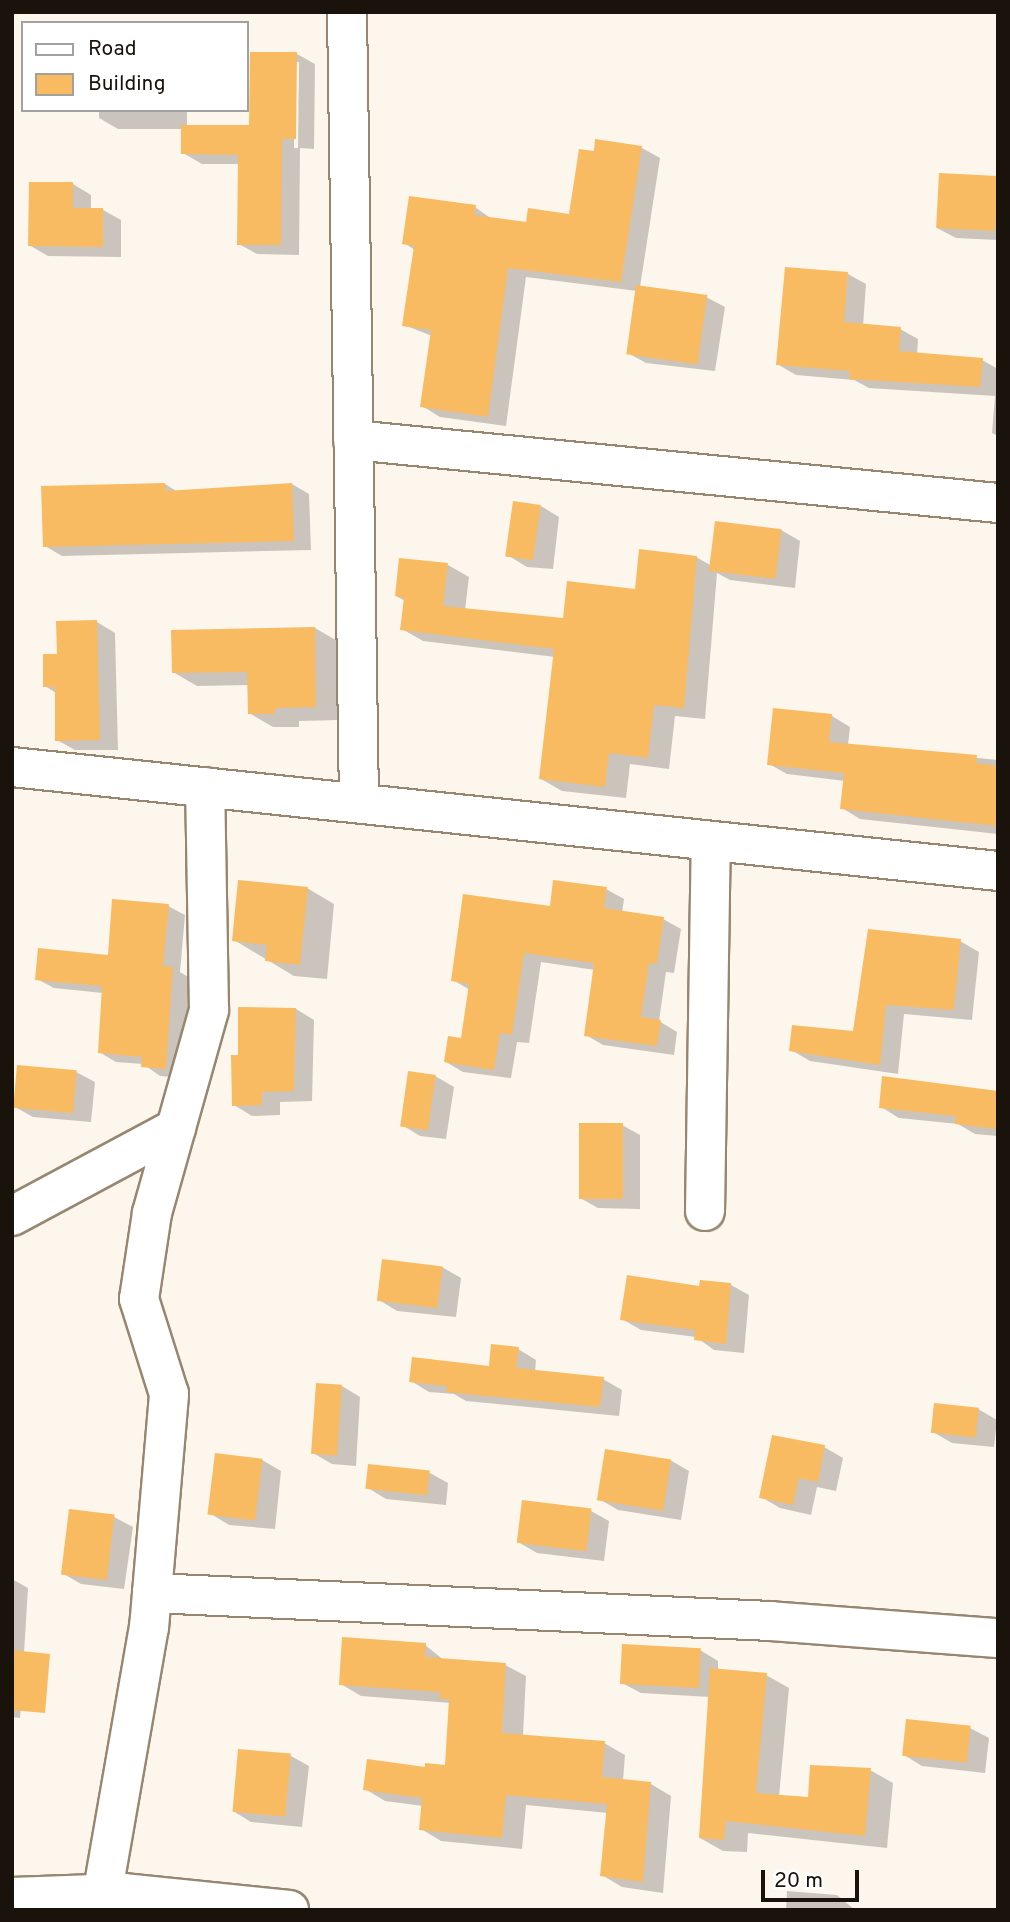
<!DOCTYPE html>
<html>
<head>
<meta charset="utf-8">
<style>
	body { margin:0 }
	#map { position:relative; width:1010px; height:1922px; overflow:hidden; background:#fdf6ec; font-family:Overpass,sans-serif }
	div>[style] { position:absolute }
	.shadow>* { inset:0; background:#0003 }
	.building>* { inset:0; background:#f8bb61; transform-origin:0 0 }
	.roads { filter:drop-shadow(2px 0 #978771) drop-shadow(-2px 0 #978771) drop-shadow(0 2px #978771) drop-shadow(0 -2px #978771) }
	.minor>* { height:38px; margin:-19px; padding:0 19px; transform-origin:19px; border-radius:19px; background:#fff }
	span { translate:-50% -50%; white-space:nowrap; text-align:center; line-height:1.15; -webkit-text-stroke:6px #fff; paint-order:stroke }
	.frame { position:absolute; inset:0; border:14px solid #19130b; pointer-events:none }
	.legend { position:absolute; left:21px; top:21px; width:228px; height:91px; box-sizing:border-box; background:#fff; border:2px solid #a3a19d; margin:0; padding:9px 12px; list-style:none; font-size:21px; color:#19130b }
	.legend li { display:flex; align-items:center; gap:14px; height:35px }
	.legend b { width:35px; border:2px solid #a3a19d }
	.scale { position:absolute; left:761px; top:1870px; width:98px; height:32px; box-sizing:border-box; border:4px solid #19130b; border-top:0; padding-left:9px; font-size:21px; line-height:24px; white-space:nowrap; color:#19130b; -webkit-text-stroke:5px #fff; paint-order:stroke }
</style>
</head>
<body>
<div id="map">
	<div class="shadow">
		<div style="clip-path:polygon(evenodd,297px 54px,315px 64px,314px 149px,300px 148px,299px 255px,257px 254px,239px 244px,240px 164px,202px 164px,183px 153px,183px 129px,118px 129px,99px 118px,99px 110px,187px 110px,187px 127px,251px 127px,297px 54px,295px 62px,299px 62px,298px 148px,294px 148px,295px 62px)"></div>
		<div style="clip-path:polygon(597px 141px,642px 148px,660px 158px,640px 287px,706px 297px,725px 307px,715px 371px,646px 363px,628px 353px,637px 291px,526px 277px,506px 426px,440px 417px,422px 406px,432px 336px,404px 325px,415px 250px,404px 243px,475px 207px,493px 220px,528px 224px,571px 216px)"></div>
		<div style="clip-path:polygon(998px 178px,998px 240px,956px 238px,937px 228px)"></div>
		<div style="clip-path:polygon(73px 184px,91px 195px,91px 210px,103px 210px,121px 220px,121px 257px,48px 256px,29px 245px)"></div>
		<div style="clip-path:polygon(848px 274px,866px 284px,863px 326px,900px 329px,918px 339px,917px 355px,982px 360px,998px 369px,998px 436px,992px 433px,995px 396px,869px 388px,854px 380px,796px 375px,777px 364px)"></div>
		<div style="clip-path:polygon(165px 484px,178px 492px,292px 484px,309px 494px,311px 550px,62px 556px,45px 546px)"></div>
		<div style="clip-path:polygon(541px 506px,559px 517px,553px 569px,527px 567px,509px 556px)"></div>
		<div style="clip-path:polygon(781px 530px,800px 541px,795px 588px,730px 580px,717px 573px,705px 719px,675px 716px,669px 769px,630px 764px,626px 798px,562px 791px,541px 779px,555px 657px,423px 641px,402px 629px,405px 601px,396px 596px,448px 565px,469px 577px,465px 610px,564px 620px,636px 591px,696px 557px,712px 566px)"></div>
		<div style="clip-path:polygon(97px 622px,115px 633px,118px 750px,75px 750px,57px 740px,56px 693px,45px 686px,59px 656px)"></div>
		<div style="clip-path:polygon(315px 628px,339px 642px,340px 720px,299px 721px,299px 727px,273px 727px,249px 713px,249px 685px,197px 686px,173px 672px)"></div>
		<div style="clip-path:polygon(775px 710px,832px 716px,850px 727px,848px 745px,998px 760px,998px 834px,860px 819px,842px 808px,845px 781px,787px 774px,769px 764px)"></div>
		<div style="clip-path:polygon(307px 888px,334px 904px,327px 979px,294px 976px,234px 940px)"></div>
		<div style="clip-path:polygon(606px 889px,624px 899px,622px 913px,663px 919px,681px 929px,674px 973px,666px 972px,659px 1021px,677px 1032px,674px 1055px,603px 1045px,586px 1035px,595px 970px,541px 962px,529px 1043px,517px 1042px,511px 1078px,463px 1072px,446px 1062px,463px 1040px,470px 990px,453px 980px,551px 908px)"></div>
		<div style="clip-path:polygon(168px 906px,185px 915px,180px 972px,190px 978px,183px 1078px,160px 1076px,143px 1064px,116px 1062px,99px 1052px,103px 993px,54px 988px,37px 979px,109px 957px)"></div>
		<div style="clip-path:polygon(870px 931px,960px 941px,979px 952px,972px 1020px,904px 1014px,898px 1074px,810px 1061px,791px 1050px,855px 1033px)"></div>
		<div style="clip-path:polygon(296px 1009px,314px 1020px,312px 1101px,280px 1102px,280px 1115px,252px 1116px,234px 1105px,239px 1056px)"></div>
		<div style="clip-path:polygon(76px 1072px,95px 1082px,91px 1122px,33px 1117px,15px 1107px)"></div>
		<div style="clip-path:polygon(435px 1076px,454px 1087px,446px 1139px,420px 1136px,402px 1125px)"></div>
		<div style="clip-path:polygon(998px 1092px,998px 1136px,975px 1134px,958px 1124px,899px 1118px,881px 1107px)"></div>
		<div style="clip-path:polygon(622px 1125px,640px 1135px,640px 1209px,598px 1208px,580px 1198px)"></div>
		<div style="clip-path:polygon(442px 1267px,461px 1278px,456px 1317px,397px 1311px,379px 1300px)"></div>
		<div style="clip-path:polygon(731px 1285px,749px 1295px,744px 1353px,714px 1350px,696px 1337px,641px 1330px,622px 1319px,701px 1288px)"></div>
		<div style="clip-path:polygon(518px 1349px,536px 1360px,535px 1372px,603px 1379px,622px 1390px,619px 1416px,466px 1401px,454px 1394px,429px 1392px,411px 1381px,490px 1368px)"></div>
		<div style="clip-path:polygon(318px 1385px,342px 1386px,360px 1397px,356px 1466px,332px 1464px,313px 1453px)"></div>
		<div style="clip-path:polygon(978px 1409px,997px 1420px,994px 1447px,952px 1443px,933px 1432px)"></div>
		<div style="clip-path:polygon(824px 1447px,843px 1458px,836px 1491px,817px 1487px,811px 1515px,780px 1508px,761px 1497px)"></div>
		<div style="clip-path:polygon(262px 1460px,281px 1471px,275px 1529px,229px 1525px,211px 1514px)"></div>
		<div style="clip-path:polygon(670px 1460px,689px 1471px,681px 1520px,618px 1510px,599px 1499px)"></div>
		<div style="clip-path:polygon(430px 1473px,448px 1483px,446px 1505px,386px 1499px,368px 1488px)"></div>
		<div style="clip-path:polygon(591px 1511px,609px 1521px,604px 1561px,537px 1553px,518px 1542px)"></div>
		<div style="clip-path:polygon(114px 1517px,133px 1527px,124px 1589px,81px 1584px,62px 1573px)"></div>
		<div style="clip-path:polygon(12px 1579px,28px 1588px,20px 1718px,12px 1717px)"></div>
		<div style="clip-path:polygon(425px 1645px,445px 1661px,505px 1665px,526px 1676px,523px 1736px,604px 1743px,625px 1755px,623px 1781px,651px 1784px,671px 1796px,663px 1893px,622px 1887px,602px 1875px,608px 1813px,526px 1805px,522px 1849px,441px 1841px,421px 1829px,423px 1806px,385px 1801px,365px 1789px,447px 1767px,451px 1703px,361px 1696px,341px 1684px)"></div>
		<div style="clip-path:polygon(700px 1650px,718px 1661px,718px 1670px,766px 1675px,789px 1688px,779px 1797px,810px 1799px,870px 1770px,893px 1783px,887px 1848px,748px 1833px,747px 1852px,723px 1851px,700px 1838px,710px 1697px,641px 1693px,622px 1683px)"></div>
		<div style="clip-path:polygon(970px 1728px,989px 1738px,985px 1773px,922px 1766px,904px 1755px)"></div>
		<div style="clip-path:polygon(291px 1756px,309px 1766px,302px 1827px,251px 1822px,233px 1811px)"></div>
		<div style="clip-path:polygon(787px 1891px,837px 1895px,855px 1910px,786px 1910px)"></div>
	</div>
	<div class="building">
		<div style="clip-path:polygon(250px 52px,297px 52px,296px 139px,282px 139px,281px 245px,237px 245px,238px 155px,181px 154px,181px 125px,249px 125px)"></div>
		<div style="clip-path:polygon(595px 139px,642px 146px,621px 282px,508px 268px,488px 417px,420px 407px,431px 330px,402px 326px,414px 246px,402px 244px,409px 196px,476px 205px,474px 215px,526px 222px,528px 208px,569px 214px,579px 149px,594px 151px)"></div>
		<div style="left:939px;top:173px;width:59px;height:55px;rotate:3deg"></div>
		<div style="clip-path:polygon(29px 182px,73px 182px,73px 208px,103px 208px,103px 247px,28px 246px)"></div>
		<div style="clip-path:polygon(785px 267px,848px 272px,844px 322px,901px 327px,899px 351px,983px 358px,980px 387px,849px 379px,850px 371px,776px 365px)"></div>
		<div style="left:636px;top:285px;width:72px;height:70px;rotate:8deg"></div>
		<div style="clip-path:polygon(165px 483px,166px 491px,292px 483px,294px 541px,43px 547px,41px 486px)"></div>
		<div style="left:513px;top:501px;width:28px;height:56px;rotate:8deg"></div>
		<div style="left:715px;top:521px;width:67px;height:50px;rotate:7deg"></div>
		<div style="clip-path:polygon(639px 549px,697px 556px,684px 708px,654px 705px,648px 758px,609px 753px,605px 787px,539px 779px,554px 649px,400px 630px,404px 598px,395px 596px,399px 558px,448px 563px,443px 606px,563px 618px,567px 581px,635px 589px)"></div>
		<div style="clip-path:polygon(97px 620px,100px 740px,55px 741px,55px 687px,43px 687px,43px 654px,57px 654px,56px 621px)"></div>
		<div style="clip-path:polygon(315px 627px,316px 707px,275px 708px,275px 714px,248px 714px,247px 672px,172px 673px,171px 630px)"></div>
		<div style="clip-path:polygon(773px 708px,832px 714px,829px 742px,977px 755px,976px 763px,998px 766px,998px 826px,840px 809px,844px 773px,767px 765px)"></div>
		<div style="clip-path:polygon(238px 880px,308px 887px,300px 965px,265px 961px,267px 945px,232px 941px)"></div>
		<div style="clip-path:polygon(553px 880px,607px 887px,604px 908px,664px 917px,657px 964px,649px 963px,641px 1017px,661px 1020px,657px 1046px,584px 1036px,594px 963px,524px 953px,512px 1035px,500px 1033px,494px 1070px,444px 1062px,448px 1036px,461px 1038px,469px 984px,451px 981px,463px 894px,550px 906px)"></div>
		<div style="clip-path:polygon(112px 899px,169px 904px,163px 966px,173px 967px,166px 1069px,141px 1067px,142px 1057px,98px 1053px,102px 986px,35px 980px,38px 948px,108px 955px)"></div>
		<div style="clip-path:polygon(868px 929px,961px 939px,954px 1010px,886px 1005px,880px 1065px,789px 1051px,792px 1025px,853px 1031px)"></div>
		<div style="clip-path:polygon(238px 1007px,296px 1008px,294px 1091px,262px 1092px,262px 1105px,232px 1106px,231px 1055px,238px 1055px)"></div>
		<div style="left:17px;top:1065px;width:60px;height:43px;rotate:5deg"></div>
		<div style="left:408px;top:1071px;width:28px;height:56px;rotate:8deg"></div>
		<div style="clip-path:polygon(882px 1076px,998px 1091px,998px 1129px,955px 1124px,956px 1116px,879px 1108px)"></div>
		<div style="left:579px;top:1123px;width:44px;height:76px"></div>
		<div style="left:382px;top:1259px;width:61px;height:42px;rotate:7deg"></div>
		<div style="clip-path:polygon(627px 1275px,699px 1286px,700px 1280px,731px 1283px,726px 1344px,694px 1340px,695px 1330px,620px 1320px)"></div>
		<div style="clip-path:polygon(491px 1344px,519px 1347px,516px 1368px,604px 1377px,600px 1407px,446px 1392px,447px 1386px,409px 1382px,412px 1357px,489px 1366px)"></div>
		<div style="left:316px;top:1383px;width:26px;height:71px;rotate:4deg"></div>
		<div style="left:934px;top:1403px;width:45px;height:30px;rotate:6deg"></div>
		<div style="clip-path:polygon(772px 1435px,825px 1445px,818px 1482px,799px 1478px,793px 1505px,759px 1498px)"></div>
		<div style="left:605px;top:1449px;width:67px;height:52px;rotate:9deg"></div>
		<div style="left:215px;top:1453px;width:48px;height:62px;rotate:7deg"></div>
		<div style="left:368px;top:1464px;width:62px;height:25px;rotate:6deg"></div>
		<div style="left:522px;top:1500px;width:70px;height:43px;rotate:7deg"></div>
		<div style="left:69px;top:1509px;width:46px;height:66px;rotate:7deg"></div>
		<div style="clip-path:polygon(342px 1637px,426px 1643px,425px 1657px,506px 1663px,502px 1733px,605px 1741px,602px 1777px,651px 1782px,643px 1882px,600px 1876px,607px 1804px,506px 1795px,502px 1838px,419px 1830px,422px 1798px,363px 1790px,367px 1759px,425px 1767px,425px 1763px,445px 1765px,449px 1699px,439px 1699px,440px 1692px,339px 1685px)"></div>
		<div style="left:622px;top:1644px;width:79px;height:40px;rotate:3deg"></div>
		<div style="clip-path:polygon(12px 1650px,50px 1654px,45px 1713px,12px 1710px)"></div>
		<div style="clip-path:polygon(710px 1668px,767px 1673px,756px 1793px,808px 1797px,810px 1765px,871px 1768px,865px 1836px,726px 1821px,724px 1840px,699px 1838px)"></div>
		<div style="left:906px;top:1719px;width:65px;height:37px;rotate:6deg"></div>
		<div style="left:238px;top:1749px;width:53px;height:63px;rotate:5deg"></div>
	</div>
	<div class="roads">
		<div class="minor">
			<div style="left:347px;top:12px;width:789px;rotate:89.13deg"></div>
			<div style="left:353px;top:440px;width:648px;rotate:5.58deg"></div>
			<div style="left:12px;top:767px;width:991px;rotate:6.02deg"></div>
			<div style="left:705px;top:1211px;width:367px;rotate:-89.1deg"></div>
			<div style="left:12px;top:1216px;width:186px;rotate:-28.2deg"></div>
			<div style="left:152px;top:1593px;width:619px;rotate:2.59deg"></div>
			<div style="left:770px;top:1621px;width:229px;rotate:4.3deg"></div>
			<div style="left:102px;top:1896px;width:272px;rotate:-80.1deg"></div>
			<div style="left:149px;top:1628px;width:235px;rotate:-85.1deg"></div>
			<div style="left:169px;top:1394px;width:100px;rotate:-107.5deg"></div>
			<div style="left:139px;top:1299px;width:87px;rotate:-81.4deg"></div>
			<div style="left:152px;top:1213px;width:211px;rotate:-74.3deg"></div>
			<div style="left:209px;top:1010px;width:223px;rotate:-91deg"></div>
			<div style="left:12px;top:1897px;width:111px;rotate:-2.1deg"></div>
			<div style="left:123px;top:1893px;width:167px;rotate:5.8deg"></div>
		</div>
	</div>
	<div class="frame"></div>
	<ul class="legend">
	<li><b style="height:9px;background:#fff"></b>Road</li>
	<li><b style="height:19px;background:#f8bb61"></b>Building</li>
	</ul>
	<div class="scale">20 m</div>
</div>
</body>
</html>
